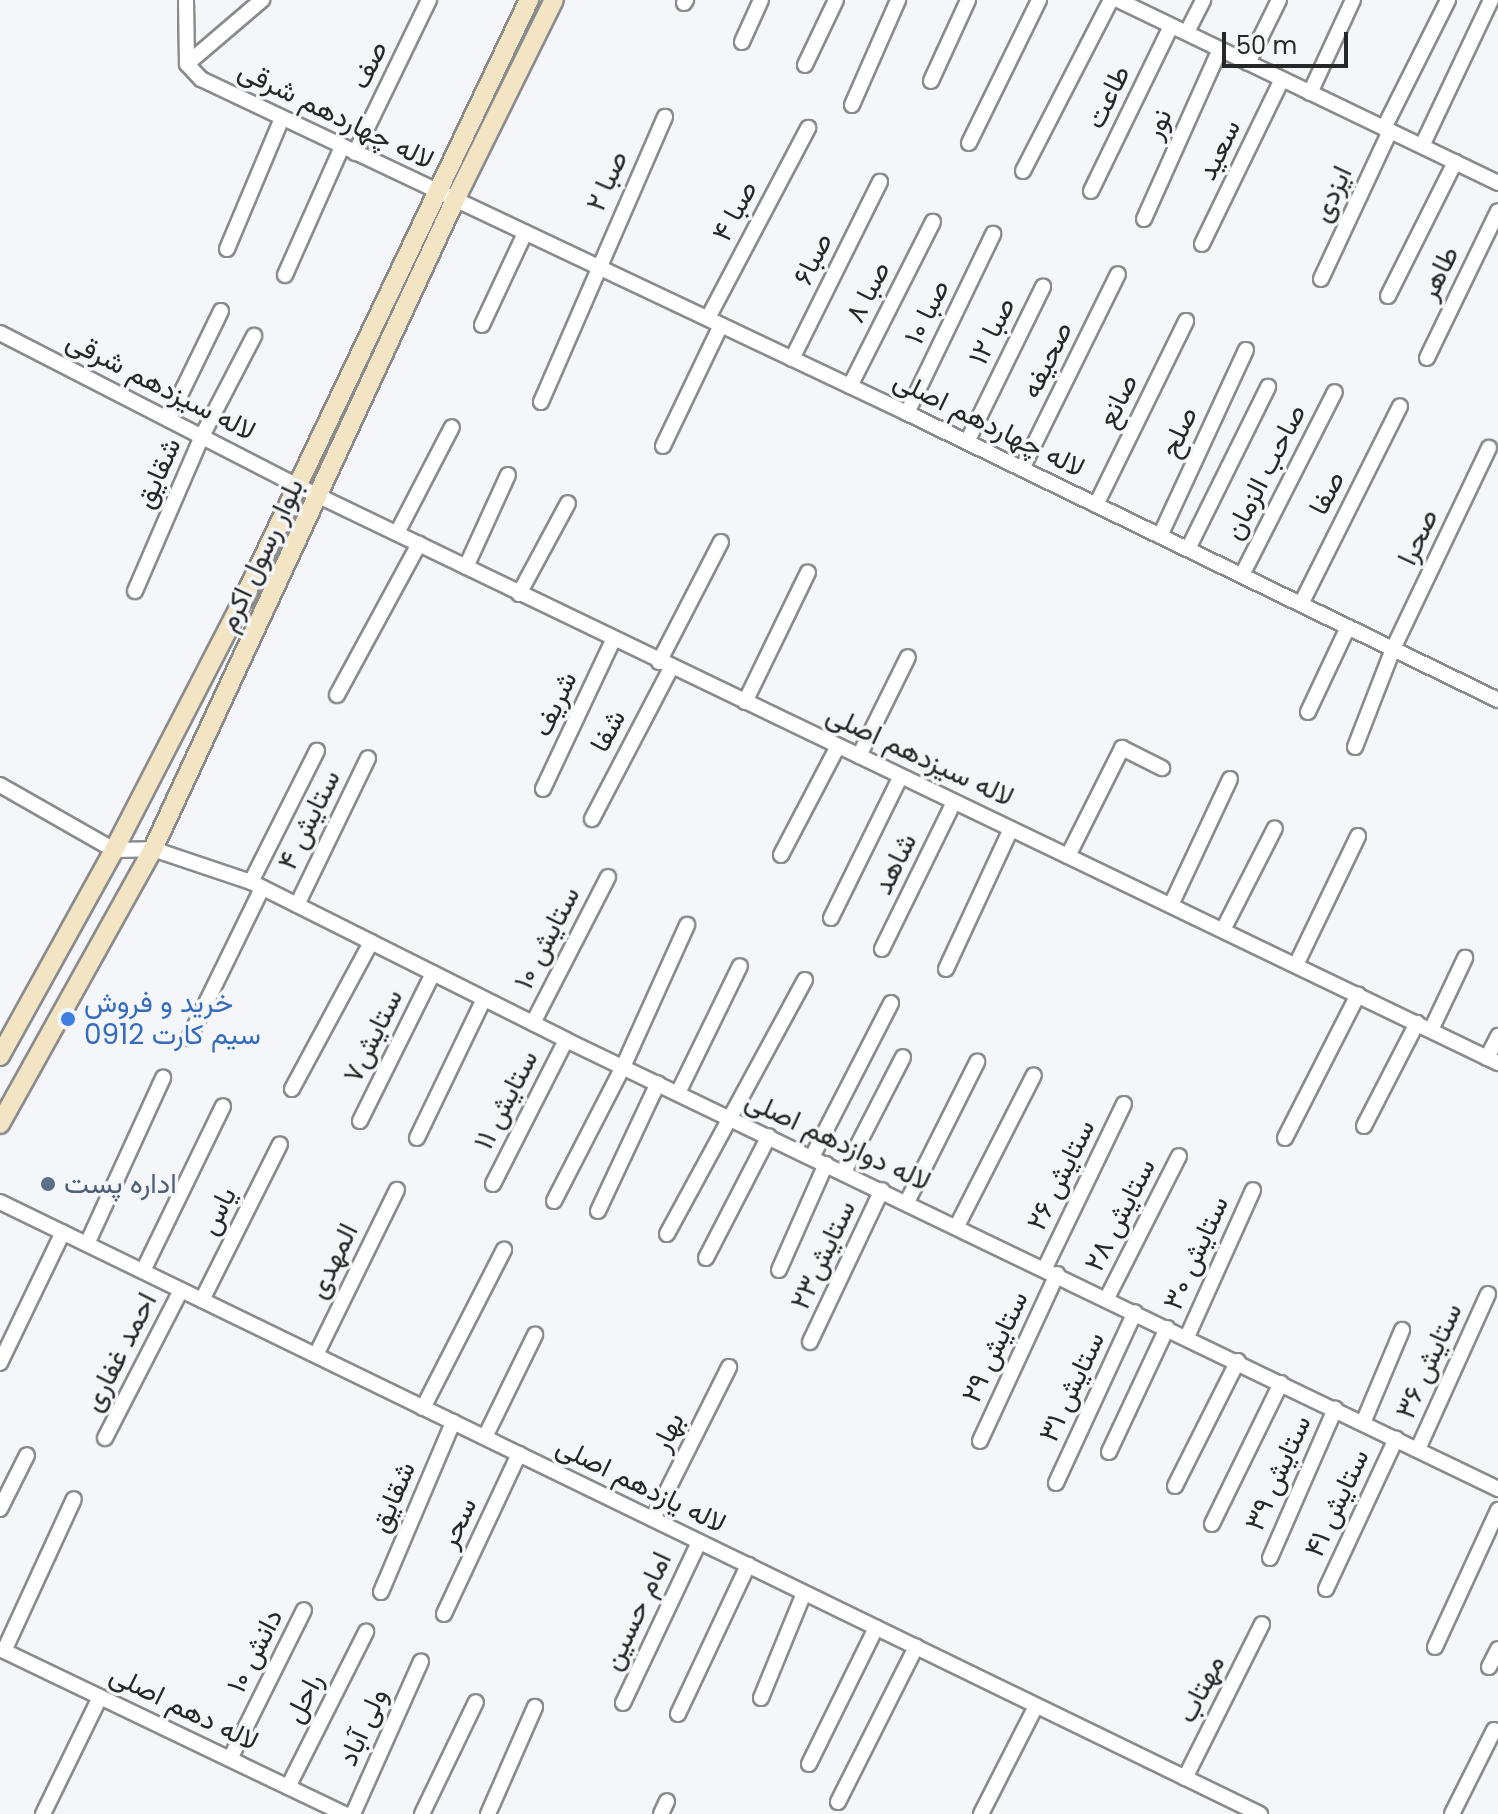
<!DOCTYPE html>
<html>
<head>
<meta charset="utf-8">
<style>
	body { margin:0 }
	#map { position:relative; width:1498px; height:1814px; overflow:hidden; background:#f4f6f9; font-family:Poppins,Vazirmatn,sans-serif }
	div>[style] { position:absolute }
	.roads { filter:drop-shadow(2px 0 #898b8d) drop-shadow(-2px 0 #898b8d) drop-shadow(0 2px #898b8d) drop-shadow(0 -2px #898b8d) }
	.minor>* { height:14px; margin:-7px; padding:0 7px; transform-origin:7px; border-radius:7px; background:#fff }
	.secondary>* { height:18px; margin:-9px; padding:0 9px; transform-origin:9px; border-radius:9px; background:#f3e5c3 }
	.dots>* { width:22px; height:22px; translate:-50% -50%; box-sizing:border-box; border:4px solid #f4f6f9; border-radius:50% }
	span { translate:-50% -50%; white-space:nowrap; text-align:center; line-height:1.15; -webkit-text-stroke:7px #f4f6f9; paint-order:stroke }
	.street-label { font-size:28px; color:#262728 }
	.shop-label { font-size:28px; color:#366cbe }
	.left { translate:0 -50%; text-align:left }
	.service-label { font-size:28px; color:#4e5e75 }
	.scale { position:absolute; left:1222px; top:32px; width:126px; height:36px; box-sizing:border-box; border:4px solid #262728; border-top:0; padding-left:10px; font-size:24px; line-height:28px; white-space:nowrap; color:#262728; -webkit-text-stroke:6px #f4f6f9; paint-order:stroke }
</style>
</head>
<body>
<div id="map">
	<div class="roads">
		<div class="minor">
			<div style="left:186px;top:0;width:64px;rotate:89.1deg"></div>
			<div style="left:187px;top:64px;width:21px;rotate:47deg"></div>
			<div style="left:201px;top:79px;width:781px;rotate:25.32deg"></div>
			<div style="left:907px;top:413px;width:657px;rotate:25.9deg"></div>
			<div style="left:1118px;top:0;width:422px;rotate:25.7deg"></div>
			<div style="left:684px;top:3px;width:4px;rotate:-56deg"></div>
			<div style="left:1187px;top:32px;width:36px;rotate:-63deg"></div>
			<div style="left:742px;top:42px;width:46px;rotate:-65.7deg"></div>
			<div style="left:1248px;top:63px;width:70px;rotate:-63.8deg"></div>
			<div style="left:187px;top:64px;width:99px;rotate:-40.5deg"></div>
			<div style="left:805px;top:65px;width:72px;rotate:-64.5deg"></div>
			<div style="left:931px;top:81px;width:89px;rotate:-65.4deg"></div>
			<div style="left:1310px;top:93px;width:102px;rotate:-65.2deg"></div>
			<div style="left:852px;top:105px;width:115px;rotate:-66.3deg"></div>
			<div style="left:1384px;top:128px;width:143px;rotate:-63.4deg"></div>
			<div style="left:969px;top:143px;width:159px;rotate:-63.9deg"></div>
			<div style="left:1422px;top:146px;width:161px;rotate:-64.7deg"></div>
			<div style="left:355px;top:153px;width:170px;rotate:-64.2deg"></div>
			<div style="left:1023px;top:171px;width:192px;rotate:-62.8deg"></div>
			<div style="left:1091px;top:191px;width:183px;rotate:-64.1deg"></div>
			<div style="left:1144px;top:219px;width:186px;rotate:-65.9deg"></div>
			<div style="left:1202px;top:244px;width:183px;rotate:-64.1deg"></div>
			<div style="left:227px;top:249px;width:142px;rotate:-67.2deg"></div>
			<div style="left:285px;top:275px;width:140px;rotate:-66deg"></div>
			<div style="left:1321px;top:279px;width:163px;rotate:-65deg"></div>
			<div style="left:1388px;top:296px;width:150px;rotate:-63.4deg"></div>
			<div style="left:708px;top:318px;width:215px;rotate:-62.2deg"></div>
			<div style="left:482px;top:325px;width:102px;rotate:-64.9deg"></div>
			<div style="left:0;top:333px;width:335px;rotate:27.2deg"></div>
			<div style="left:298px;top:486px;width:1332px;rotate:25.68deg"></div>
			<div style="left:1427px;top:358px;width:163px;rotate:-64.2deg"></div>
			<div style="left:792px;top:359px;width:198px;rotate:-63.6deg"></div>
			<div style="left:850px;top:386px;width:184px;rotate:-63.2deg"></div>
			<div style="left:541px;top:402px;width:311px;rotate:-66.5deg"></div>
			<div style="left:907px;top:413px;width:199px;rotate:-64.3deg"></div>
			<div style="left:169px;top:418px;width:119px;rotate:-64.1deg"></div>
			<div style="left:967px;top:442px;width:173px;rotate:-63.9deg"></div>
			<div style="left:663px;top:446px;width:134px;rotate:-64.4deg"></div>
			<div style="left:1022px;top:469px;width:217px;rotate:-63.8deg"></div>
			<div style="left:1096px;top:505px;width:205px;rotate:-63.9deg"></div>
			<div style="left:397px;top:533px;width:119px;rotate:-62.6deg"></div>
			<div style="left:1160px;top:536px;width:205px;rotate:-65.2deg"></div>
			<div style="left:1188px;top:549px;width:181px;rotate:-63.7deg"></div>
			<div style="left:466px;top:567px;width:101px;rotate:-65.5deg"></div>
			<div style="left:1242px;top:575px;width:205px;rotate:-63.1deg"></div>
			<div style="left:135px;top:591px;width:169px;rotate:-66.6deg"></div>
			<div style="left:202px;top:436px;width:113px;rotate:-62.5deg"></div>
			<div style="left:519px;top:594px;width:103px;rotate:-61.7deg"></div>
			<div style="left:1301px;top:604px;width:221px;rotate:-63.4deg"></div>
			<div style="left:659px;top:662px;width:135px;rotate:-62.7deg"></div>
			<div style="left:337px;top:695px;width:172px;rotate:-61.5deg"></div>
			<div style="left:745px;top:702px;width:144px;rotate:-64.1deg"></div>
			<div style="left:1308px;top:712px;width:94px;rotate:-64.8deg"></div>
			<div style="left:1355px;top:747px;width:105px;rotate:-68.8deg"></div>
			<div style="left:1393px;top:649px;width:223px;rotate:-64.5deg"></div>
			<div style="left:859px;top:756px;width:110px;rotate:-63.7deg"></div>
			<div style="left:0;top:785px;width:131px;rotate:29.7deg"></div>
			<div style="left:114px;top:850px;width:39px;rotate:-1deg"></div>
			<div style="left:153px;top:849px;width:103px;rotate:18.6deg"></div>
			<div style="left:251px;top:882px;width:352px;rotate:26.6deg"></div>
			<div style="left:566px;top:1040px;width:1035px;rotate:25.72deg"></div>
			<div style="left:543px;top:789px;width:165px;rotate:-64.8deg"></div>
			<div style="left:592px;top:819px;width:170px;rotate:-62.4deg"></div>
			<div style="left:781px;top:855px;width:123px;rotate:-62.4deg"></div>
			<div style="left:1068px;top:856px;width:121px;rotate:-63.4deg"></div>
			<div style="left:1122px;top:748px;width:45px;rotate:26.6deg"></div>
			<div style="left:251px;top:882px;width:147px;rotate:-63.3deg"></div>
			<div style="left:297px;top:905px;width:163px;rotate:-64.2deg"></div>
			<div style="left:1171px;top:905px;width:139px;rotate:-64.9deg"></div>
			<div style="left:831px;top:918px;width:158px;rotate:-63.8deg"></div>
			<div style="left:1223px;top:930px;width:114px;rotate:-63deg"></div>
			<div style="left:882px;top:949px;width:164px;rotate:-63.9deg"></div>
			<div style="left:1296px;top:965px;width:143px;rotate:-64.3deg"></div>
			<div style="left:946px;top:969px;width:154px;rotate:-65.1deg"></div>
			<div style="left:533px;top:1023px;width:164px;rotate:-62.8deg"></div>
			<div style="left:1431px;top:1030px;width:80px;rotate:-64.7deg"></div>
			<div style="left:189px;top:1038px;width:167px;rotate:-64deg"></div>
			<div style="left:1487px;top:1058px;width:25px;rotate:-63deg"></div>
			<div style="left:292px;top:1089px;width:167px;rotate:-61.7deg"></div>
			<div style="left:678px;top:1093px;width:141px;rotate:-64deg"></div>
			<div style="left:360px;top:1121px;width:165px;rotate:-63.7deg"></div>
			<div style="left:1364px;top:1126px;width:116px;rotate:-62.8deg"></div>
			<div style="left:417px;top:1138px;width:154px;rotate:-64.3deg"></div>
			<div style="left:1285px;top:1138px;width:161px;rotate:-63deg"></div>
			<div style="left:812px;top:1157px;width:173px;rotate:-62.8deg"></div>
			<div style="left:844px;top:1172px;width:129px;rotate:-62.8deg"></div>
			<div style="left:493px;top:1184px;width:161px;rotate:-63.1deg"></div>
			<div style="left:554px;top:1201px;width:151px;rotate:-62.8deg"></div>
			<div style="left:623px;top:1067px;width:156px;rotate:-65.7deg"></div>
			<div style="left:0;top:1202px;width:1401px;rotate:25.91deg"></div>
			<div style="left:907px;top:1202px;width:157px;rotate:-63.4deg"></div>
			<div style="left:598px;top:1211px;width:141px;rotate:-64.9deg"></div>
			<div style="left:957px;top:1226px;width:169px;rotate:-63deg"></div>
			<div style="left:667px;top:1234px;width:289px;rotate:-61.5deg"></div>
			<div style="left:87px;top:1244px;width:183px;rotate:-65.4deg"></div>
			<div style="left:706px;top:1258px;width:137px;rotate:-62.7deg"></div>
			<div style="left:1045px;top:1268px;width:182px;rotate:-64.3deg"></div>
			<div style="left:779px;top:1270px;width:116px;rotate:-66.1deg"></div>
			<div style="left:143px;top:1271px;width:183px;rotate:-64.1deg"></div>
			<div style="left:1107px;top:1298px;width:159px;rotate:-63.1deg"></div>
			<div style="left:202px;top:1300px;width:174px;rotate:-63.4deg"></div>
			<div style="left:1187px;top:1337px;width:161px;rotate:-65.8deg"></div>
			<div style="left:810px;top:1342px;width:168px;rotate:-64.7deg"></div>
			<div style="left:316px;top:1355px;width:184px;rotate:-63.9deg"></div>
			<div style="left:0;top:1363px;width:145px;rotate:-64.3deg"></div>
			<div style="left:423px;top:1408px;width:178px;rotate:-62.9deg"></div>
			<div style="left:1363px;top:1423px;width:101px;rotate:-67.2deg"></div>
			<div style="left:485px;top:1437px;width:114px;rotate:-63.9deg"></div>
			<div style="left:105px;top:1438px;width:166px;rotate:-62.8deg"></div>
			<div style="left:980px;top:1441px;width:184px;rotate:-65.2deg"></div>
			<div style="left:1418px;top:1449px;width:170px;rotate:-65.7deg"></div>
			<div style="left:1109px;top:1452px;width:137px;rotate:-64.9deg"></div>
			<div style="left:1056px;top:1483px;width:188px;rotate:-65.2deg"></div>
			<div style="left:1175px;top:1486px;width:140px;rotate:-63.3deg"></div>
			<div style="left:0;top:1509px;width:60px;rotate:-63.4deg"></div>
			<div style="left:653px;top:1519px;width:170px;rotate:-63.4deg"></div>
			<div style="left:1212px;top:1524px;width:157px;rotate:-63.9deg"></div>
			<div style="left:1270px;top:1558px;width:163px;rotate:-66.4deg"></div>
			<div style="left:1326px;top:1589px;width:166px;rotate:-65deg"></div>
			<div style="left:381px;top:1592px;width:185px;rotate:-67deg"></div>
			<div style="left:444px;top:1614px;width:177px;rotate:-64.9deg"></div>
			<div style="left:1435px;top:1647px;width:151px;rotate:-65.3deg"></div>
			<div style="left:0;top:1649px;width:382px;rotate:25.6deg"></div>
			<div style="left:4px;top:1651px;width:167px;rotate:-65.3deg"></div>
			<div style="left:1489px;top:1667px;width:20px;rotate:-63deg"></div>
			<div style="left:761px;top:1698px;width:113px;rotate:-67.7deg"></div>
			<div style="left:623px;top:1703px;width:178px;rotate:-64.7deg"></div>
			<div style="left:678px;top:1714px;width:165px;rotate:-64.8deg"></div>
			<div style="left:230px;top:1759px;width:166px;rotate:-63.6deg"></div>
			<div style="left:809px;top:1764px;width:152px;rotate:-63.8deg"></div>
			<div style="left:1185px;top:1778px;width:172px;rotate:-63.4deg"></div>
			<div style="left:288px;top:1787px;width:174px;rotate:-63.3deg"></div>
			<div style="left:838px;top:1802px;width:174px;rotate:-63.3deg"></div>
			<div style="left:43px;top:1814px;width:130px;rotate:-64deg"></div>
			<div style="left:353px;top:1814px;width:167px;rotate:-66deg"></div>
			<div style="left:422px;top:1814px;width:124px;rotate:-64.3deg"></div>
			<div style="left:488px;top:1814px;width:117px;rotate:-66.3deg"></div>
			<div style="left:661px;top:1814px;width:14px;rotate:-65deg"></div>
			<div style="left:981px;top:1814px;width:121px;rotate:-63deg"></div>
			<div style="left:1452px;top:1814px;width:94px;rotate:-63.4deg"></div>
		</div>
		<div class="secondary">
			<div style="left:0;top:1056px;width:235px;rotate:-61deg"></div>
			<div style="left:114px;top:850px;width:281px;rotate:-62.7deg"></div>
			<div style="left:243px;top:600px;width:665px;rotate:-64.51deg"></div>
			<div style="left:0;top:1124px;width:315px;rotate:-60.9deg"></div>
			<div style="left:153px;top:849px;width:716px;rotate:-65.05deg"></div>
			<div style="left:455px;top:200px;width:223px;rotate:-63.7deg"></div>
		</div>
	</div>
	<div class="dots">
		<div style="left:68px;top:1019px;background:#3f7fe0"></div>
		<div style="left:48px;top:1184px;background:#5c6f8a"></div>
	</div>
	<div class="street-label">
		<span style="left:369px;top:65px;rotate:-64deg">صف</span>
		<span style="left:1108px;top:97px;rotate:-64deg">طاعت</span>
		<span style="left:336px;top:115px;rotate:26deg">لاله چهاردهم شرقی</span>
		<span style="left:1158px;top:124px;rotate:-66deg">نور</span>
		<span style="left:1219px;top:150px;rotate:-64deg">سعید</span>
		<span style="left:607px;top:181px;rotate:-66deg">صبا ۲</span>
		<span style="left:1332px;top:194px;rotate:-65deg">ایزدی</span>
		<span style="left:735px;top:211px;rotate:-62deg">صبا ۴</span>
		<span style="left:813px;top:259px;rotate:-64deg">صبا۶</span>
		<span style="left:1439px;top:273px;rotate:-64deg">طاهر</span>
		<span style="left:868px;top:292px;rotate:-63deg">صبا ۸</span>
		<span style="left:927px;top:312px;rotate:-64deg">صبا ۱۰</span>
		<span style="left:992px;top:331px;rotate:-64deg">صبا ۱۲</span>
		<span style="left:1047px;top:360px;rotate:-64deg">صحیفه</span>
		<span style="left:161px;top:386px;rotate:27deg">لاله سیزدهم شرقی</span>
		<span style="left:1118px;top:401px;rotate:-64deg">صانع</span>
		<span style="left:989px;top:424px;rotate:26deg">لاله چهاردهم اصلی</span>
		<span style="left:1179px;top:432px;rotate:-65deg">صلح</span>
		<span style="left:1265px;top:472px;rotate:-63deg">صاحب الزمان</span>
		<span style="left:158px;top:473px;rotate:-66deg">شقایق</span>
		<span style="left:1327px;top:493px;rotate:-63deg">صفا</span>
		<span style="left:1418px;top:537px;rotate:-65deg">صحرا</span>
		<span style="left:261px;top:555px;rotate:-65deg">بلوار رسول اکرم</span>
		<span style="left:555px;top:704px;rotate:-65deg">شریف</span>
		<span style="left:608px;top:731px;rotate:-62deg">شفا</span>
		<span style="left:920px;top:756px;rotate:25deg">لاله سیزدهم اصلی</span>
		<span style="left:309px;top:820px;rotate:-64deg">ستایش ۴</span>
		<span style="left:895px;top:864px;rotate:-64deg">شاهد</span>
		<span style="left:547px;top:938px;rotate:-63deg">ستایش ۱۰</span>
		<span style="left:373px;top:1036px;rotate:-64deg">ستایش۷</span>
		<span style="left:506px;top:1100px;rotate:-63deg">ستایش ۱۱</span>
		<span style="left:838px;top:1141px;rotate:25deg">لاله دوازدهم اصلی</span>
		<span style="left:1061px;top:1175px;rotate:-64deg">ستایش ۲۶</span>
		<span style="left:218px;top:1211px;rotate:-64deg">یاس</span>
		<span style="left:1120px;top:1215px;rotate:-63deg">ستایش ۲۸</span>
		<span style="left:1196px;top:1253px;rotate:-66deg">ستایش ۳۰</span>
		<span style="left:823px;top:1255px;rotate:-65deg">ستایش۲۳</span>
		<span style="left:333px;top:1261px;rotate:-64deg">المهدی</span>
		<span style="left:995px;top:1347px;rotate:-65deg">ستایش ۲۹</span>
		<span style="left:120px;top:1352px;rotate:-63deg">احمد غفاری</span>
		<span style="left:1429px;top:1361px;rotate:-66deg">ستایش ۳۶</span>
		<span style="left:1072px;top:1387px;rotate:-65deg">ستایش ۳۱</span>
		<span style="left:668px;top:1432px;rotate:-64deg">بهار</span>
		<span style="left:1278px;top:1473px;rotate:-66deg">ستایش ۳۹</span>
		<span style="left:641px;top:1485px;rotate:26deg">لاله یازدهم اصلی</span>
		<span style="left:393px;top:1497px;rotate:-67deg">شقایق</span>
		<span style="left:1337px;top:1503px;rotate:-65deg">ستایش ۴۱</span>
		<span style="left:458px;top:1523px;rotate:-65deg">سحر</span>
		<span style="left:637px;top:1611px;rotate:-65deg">امام حسین</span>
		<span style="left:255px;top:1651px;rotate:-63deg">دانش ۱۰</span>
		<span style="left:1201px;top:1689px;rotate:-63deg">مهتاب</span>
		<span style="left:304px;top:1698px;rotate:-63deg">راحل</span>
		<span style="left:184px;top:1708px;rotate:26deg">لاله دهم اصلی</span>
		<span style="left:363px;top:1727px;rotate:-66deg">ولی آباد</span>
	</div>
	<div class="shop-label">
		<span class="left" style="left:84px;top:1019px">خرید و فروش<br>سیم کارت 0912</span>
	</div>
	<div class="service-label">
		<span class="left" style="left:64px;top:1184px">اداره پست</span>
	</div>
	<div class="scale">50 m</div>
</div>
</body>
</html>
